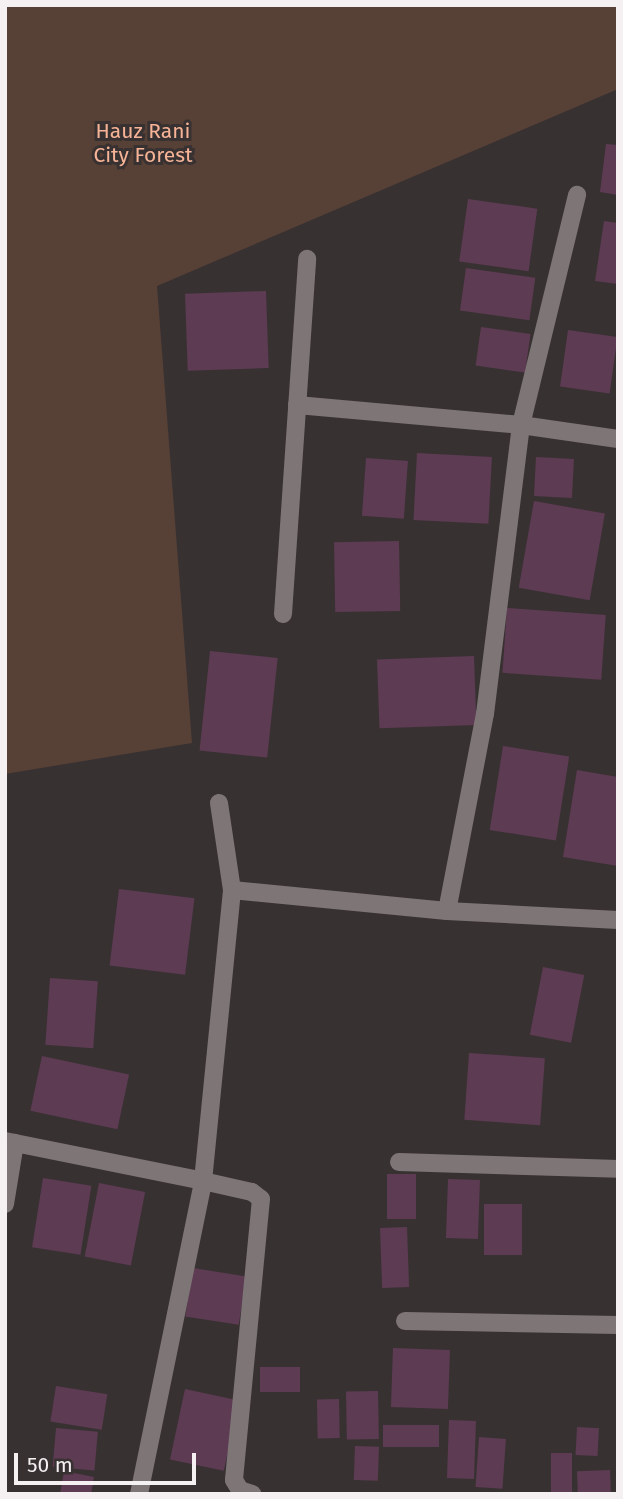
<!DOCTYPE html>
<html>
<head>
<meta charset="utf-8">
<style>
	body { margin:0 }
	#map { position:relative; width:623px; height:1499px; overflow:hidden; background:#383132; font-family:"Fira Sans",sans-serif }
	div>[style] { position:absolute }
	.green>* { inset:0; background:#574036 }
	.building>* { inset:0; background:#5d3b52; transform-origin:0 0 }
	.minor>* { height:18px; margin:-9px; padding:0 9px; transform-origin:9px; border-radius:9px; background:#7e7577 }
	span { translate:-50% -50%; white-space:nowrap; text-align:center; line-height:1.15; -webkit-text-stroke:6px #383132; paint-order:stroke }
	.park-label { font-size:21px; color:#f7b396 }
	.frame { position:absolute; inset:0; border:7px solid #f5f1f2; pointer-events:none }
	.scale { position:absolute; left:14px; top:1453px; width:182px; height:32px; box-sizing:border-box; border:4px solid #f5f1f2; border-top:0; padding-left:9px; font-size:21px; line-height:24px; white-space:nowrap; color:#f5f1f2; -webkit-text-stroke:5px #383132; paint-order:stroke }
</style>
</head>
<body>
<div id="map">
	<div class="green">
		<div style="clip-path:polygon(5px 5px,618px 5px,618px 89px,157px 286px,192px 743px,5px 774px)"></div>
	</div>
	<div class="building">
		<div style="clip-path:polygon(606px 144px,618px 145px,618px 195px,600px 192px)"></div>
		<div style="left:468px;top:199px;width:70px;height:63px;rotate:8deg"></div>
		<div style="clip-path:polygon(604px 221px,618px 223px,618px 284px,595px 281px)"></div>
		<div style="left:466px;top:268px;width:70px;height:43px;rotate:8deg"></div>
		<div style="left:266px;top:291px;width:77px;height:81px;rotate:88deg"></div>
		<div style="left:481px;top:327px;width:50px;height:39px;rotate:8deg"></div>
		<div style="left:568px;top:330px;width:50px;height:57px;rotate:8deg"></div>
		<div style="left:417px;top:453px;width:75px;height:67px;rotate:3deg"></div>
		<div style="left:536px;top:457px;width:38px;height:39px;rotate:3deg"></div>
		<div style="left:366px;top:458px;width:42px;height:58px;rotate:4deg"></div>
		<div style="left:534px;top:501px;width:72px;height:88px;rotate:10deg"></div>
		<div style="left:399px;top:541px;width:70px;height:65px;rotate:89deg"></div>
		<div style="left:507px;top:608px;width:99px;height:65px;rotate:4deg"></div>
		<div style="left:210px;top:651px;width:68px;height:100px;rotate:6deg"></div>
		<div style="left:474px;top:656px;width:69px;height:97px;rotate:88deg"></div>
		<div style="left:503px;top:746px;width:67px;height:85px;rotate:9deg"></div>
		<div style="clip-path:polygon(577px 770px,618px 777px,618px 866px,563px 857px)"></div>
		<div style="left:119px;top:889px;width:76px;height:77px;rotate:7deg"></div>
		<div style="left:543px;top:967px;width:42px;height:69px;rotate:11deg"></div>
		<div style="left:50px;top:978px;width:48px;height:67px;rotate:4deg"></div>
		<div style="left:469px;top:1053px;width:76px;height:67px;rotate:4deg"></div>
		<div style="left:42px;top:1056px;width:89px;height:56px;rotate:12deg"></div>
		<div style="left:387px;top:1174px;width:29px;height:45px"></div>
		<div style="left:43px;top:1178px;width:49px;height:70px;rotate:9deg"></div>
		<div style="left:448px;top:1179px;width:32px;height:59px;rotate:2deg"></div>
		<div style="left:99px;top:1183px;width:47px;height:75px;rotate:11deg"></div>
		<div style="left:484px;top:1204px;width:38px;height:51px"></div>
		<div style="left:407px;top:1227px;width:60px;height:27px;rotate:88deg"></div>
		<div style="left:193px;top:1268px;width:54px;height:49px;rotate:9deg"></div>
		<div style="left:393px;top:1348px;width:57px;height:59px;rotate:2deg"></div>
		<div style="left:260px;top:1367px;width:40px;height:25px"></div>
		<div style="left:56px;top:1386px;width:52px;height:36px;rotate:9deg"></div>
		<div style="left:185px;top:1389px;width:55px;height:72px;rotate:12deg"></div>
		<div style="left:378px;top:1391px;width:48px;height:32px;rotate:89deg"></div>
		<div style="left:339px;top:1399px;width:39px;height:22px;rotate:89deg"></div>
		<div style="left:449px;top:1420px;width:27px;height:58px;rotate:2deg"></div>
		<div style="left:439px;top:1425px;width:22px;height:56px;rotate:90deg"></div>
		<div style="left:577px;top:1427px;width:22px;height:28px;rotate:3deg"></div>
		<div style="left:56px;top:1428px;width:42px;height:39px;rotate:5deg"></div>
		<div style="left:479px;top:1437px;width:27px;height:50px;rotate:4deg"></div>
		<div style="left:355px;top:1446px;width:24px;height:34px;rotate:2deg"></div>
		<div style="left:551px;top:1453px;width:21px;height:41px"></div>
		<div style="left:610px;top:1470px;width:24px;height:33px;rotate:88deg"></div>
		<div style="clip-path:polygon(64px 1471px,94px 1477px,91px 1494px,60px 1494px)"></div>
	</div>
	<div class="minor">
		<div style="left:297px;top:405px;width:225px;rotate:5.1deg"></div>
		<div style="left:521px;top:425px;width:98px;rotate:8.2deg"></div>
		<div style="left:283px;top:614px;width:356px;rotate:-86.1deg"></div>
		<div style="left:232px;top:890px;width:216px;rotate:5.6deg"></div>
		<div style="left:447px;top:911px;width:171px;rotate:3deg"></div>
		<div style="left:447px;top:911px;width:201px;rotate:-79.1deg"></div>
		<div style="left:485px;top:714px;width:291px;rotate:-82.9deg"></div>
		<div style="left:521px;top:425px;width:237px;rotate:-76.3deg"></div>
		<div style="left:5px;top:1141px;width:202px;rotate:11.4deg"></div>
		<div style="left:203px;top:1181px;width:50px;rotate:12.7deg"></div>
		<div style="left:252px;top:1192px;width:11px;rotate:38deg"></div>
		<div style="left:261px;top:1199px;width:282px;rotate:95.5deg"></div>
		<div style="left:234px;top:1480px;width:12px;rotate:59deg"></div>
		<div style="left:240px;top:1490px;width:13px;rotate:18deg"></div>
		<div style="left:399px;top:1162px;width:219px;rotate:1.8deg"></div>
		<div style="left:5px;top:1204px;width:62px;rotate:-80.7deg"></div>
		<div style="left:405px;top:1321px;width:213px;rotate:1.1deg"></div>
		<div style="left:139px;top:1494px;width:319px;rotate:-78.4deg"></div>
		<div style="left:203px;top:1181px;width:292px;rotate:-84.3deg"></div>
		<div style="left:232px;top:890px;width:88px;rotate:-98.5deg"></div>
	</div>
	<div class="park-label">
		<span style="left:143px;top:143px">Hauz Rani<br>City Forest</span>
	</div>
	<div class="frame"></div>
	<div class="scale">50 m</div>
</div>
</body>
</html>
